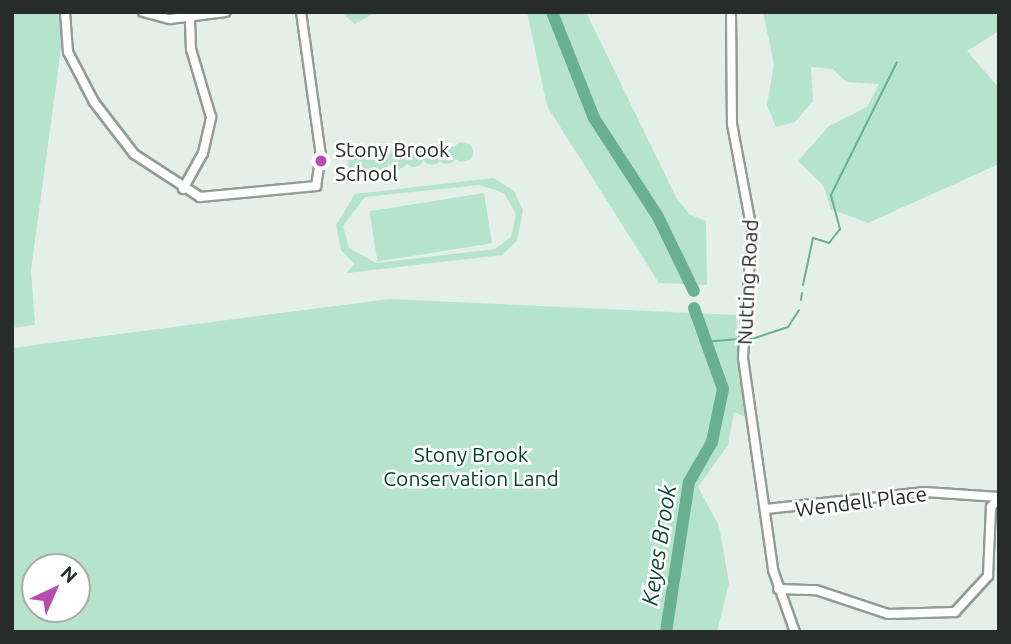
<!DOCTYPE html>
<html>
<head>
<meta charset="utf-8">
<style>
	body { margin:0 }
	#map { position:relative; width:1011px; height:644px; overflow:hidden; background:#e5efea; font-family:Ubuntu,sans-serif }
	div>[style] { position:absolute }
	.green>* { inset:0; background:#b6e3ce; transform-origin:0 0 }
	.round { border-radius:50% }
	.stream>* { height:2px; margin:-1px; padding:0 1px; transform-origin:1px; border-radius:1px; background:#69af92 }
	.river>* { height:12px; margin:-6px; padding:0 6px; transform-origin:6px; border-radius:6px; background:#69af92 }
	.roads { filter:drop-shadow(2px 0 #929c97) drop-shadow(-2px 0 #929c97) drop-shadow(0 2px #929c97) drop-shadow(0 -2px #929c97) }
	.minor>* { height:8px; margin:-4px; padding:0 4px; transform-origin:4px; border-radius:4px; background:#fff }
	.dots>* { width:19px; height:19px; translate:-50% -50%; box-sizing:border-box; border:4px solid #fff; border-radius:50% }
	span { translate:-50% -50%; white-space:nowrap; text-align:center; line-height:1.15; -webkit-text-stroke:5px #fff; paint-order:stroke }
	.poi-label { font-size:21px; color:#272b29 }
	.left { translate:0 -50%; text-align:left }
	.street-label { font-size:21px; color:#272b29 }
	.park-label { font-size:21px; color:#003d2a }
	.water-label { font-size:23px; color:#104b37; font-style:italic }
	.frame { position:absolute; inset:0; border:14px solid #272b29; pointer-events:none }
	.north { position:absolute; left:21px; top:553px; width:70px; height:70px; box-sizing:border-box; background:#fff; border:2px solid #a9aaa9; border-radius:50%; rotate:44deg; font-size:19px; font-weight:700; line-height:28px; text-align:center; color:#272b29 }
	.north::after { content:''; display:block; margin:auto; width:24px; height:32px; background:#b64daf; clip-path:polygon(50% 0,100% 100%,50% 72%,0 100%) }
</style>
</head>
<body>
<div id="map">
	<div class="green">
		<div style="clip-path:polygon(12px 12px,66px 12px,31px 270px,35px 325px,12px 328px)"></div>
		<div style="clip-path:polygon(341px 12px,376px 12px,355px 24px)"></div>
		<div style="clip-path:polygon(527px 12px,586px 12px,676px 197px,689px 214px,706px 221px,707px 285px,659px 283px,547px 106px)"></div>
		<div style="clip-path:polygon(763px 12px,999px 12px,999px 31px,967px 51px,999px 88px,999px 164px,868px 223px,831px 209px,823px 185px,798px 161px,829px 126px,867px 107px,879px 84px,846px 82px,833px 69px,811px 67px,813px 101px,795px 122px,776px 127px,767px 105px,774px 64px)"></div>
		<div class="round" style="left:453px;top:142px;width:20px;height:20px"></div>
		<div class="round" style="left:437px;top:144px;width:20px;height:20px"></div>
		<div class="round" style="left:422px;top:145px;width:20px;height:20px"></div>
		<div class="round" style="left:404px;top:147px;width:20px;height:20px"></div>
		<div class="round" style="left:365px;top:149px;width:24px;height:24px"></div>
		<div class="round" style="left:388px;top:149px;width:20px;height:20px"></div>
		<div class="round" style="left:348px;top:152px;width:22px;height:22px"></div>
		<div style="clip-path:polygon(evenodd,494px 178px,514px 191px,523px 210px,517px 241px,502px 255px,347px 273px,354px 264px,341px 250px,336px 225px,355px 194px,494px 178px,479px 185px,504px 193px,516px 214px,511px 237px,495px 249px,376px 263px,349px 248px,343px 226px,365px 197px,479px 185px)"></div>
		<div style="left:484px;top:193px;width:51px;height:116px;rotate:81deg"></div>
		<div style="clip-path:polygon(evenodd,389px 299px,736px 315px,745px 417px,734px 412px,728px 445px,698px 487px,719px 526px,729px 583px,717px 632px,12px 632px,12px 348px,389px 299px,77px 567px,77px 609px,35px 609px,35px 567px,77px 567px)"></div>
	</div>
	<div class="stream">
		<div style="left:803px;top:285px;width:48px;rotate:-78deg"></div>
		<div style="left:813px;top:238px;width:17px;rotate:17deg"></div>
		<div style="left:829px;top:243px;width:18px;rotate:-52deg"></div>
		<div style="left:840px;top:229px;width:35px;rotate:-105deg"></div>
		<div style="left:831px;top:195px;width:148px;rotate:-63.6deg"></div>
		<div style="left:801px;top:300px;width:7px;rotate:-82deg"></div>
		<div style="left:749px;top:340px;width:41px;rotate:-18.4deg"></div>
		<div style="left:788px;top:327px;width:20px;rotate:-57deg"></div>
		<div style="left:704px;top:342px;width:35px;rotate:-5deg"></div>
	</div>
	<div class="river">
		<div style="left:552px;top:12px;width:114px;rotate:68.4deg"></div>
		<div style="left:594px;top:118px;width:118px;rotate:57.1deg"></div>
		<div style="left:658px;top:217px;width:82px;rotate:64.1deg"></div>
		<div style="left:666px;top:632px;width:152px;rotate:-81.3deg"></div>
		<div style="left:689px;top:482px;width:46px;rotate:-60.1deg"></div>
		<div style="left:712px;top:442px;width:54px;rotate:-78.3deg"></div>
		<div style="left:723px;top:389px;width:86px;rotate:-109.7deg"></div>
	</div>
	<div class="roads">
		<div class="minor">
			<div style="left:65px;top:12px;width:40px;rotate:85.7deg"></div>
			<div style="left:68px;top:52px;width:56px;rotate:62.5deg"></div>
			<div style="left:94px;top:102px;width:66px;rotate:52.4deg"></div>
			<div style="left:134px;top:154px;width:79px;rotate:33.1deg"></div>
			<div style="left:200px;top:197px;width:117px;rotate:-5.4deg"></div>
			<div style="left:316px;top:186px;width:30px;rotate:-81deg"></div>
			<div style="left:321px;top:156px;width:145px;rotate:-97.9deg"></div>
			<div style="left:143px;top:12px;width:28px;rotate:15deg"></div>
			<div style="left:170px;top:19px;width:56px;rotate:-7.1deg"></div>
			<div style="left:731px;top:12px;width:112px;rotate:89.5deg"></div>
			<div style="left:732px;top:124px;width:109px;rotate:79.4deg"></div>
			<div style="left:752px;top:231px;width:127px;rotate:94.1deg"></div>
			<div style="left:743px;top:358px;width:214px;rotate:81.9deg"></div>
			<div style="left:773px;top:570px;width:66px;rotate:70.5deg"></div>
			<div style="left:183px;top:189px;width:41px;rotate:-60.9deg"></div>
			<div style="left:203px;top:153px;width:37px;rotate:-77deg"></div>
			<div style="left:211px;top:117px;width:71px;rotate:-106.4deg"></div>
			<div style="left:191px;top:49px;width:30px;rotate:-92deg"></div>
			<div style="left:766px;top:509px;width:160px;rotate:-6.1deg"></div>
			<div style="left:925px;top:492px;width:74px;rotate:3.9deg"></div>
			<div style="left:778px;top:589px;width:38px;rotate:2deg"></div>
			<div style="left:816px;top:590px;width:76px;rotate:18.4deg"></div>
			<div style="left:888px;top:614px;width:67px;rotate:-1.7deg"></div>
			<div style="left:955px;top:612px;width:49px;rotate:-47.5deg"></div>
			<div style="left:988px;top:576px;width:69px;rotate:-87.5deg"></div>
			<div style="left:991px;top:507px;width:12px;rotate:-48deg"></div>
		</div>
	</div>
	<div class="dots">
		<div style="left:321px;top:161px;background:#b64daf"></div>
	</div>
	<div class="poi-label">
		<span class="left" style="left:335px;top:161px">Stony Brook<br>School</span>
	</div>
	<div class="street-label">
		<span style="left:747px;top:282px;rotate:-87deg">Nutting Road</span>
		<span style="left:861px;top:501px;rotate:-7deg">Wendell Place</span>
	</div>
	<div class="park-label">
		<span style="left:471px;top:466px">Stony Brook<br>Conservation Land</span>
	</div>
	<div class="water-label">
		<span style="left:659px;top:545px;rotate:-81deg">Keyes Brook</span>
	</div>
	<div class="frame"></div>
	<div class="north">N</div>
</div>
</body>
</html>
